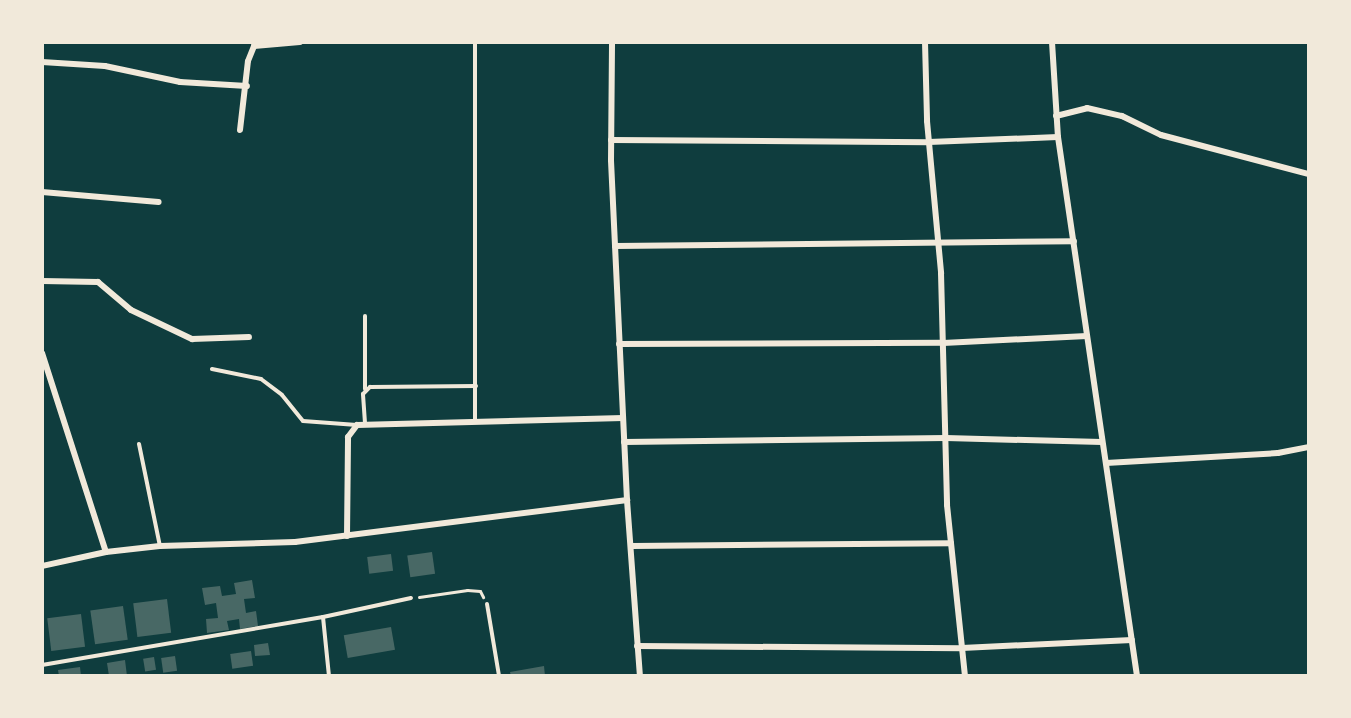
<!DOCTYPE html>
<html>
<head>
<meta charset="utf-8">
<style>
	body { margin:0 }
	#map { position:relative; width:1351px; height:718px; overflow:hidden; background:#0f3d3e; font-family:"Fira Sans Condensed",sans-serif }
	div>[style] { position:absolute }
	.building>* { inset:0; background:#486865; transform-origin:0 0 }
	.path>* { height:3px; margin:-1.5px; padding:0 1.5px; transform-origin:1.5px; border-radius:1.5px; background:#f1e9da }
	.service>* { height:4px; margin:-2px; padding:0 2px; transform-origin:2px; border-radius:2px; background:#f1e9da }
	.minor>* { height:6px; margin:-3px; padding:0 3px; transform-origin:3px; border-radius:3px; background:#f1e9da }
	span { translate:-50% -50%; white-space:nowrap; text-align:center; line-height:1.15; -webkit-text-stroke:6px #f1e9da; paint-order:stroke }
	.frame { position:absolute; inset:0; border:44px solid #f1e9da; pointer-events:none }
</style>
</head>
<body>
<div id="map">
	<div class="building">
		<div style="left:432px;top:552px;width:22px;height:25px;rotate:82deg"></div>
		<div style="left:391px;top:554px;width:17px;height:24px;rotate:83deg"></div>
		<div style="clip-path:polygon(252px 580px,255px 598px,244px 599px,246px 613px,256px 611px,258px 626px,240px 629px,239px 619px,227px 621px,229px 630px,207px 633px,206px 619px,218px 618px,216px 603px,205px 605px,202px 588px,220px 586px,222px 596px,236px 594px,234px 583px)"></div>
		<div style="left:167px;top:599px;width:34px;height:34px;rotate:83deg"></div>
		<div style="left:123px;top:606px;width:34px;height:33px;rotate:82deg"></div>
		<div style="left:81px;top:614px;width:33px;height:34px;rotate:83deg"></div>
		<div style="left:391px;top:627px;width:23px;height:48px;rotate:80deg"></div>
		<div style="clip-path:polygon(268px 643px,270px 655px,255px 656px,254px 645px)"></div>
		<div style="left:251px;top:651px;width:15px;height:21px;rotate:82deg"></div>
		<div style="left:175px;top:656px;width:15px;height:14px;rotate:82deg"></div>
		<div style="left:154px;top:657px;width:13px;height:11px;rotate:81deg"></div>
		<div style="clip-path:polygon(125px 660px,127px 676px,109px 676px,107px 663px)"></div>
		<div style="clip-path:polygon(544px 666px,545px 676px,511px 676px,510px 672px)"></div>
		<div style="clip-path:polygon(80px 667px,81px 676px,59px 676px,58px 670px)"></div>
	</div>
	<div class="path">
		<div style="left:419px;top:597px;width:49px;rotate:-8.3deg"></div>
		<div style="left:467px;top:590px;width:13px;rotate:4deg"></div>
		<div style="left:480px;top:591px;width:7px;rotate:63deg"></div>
	</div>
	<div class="service">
		<div style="left:475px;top:42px;width:379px;rotate:90deg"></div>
		<div style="left:365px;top:316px;width:73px;rotate:90deg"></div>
		<div style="left:212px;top:369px;width:50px;rotate:11.5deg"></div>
		<div style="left:261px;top:379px;width:26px;rotate:37deg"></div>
		<div style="left:282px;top:395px;width:33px;rotate:51deg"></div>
		<div style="left:303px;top:421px;width:54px;rotate:4.2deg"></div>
		<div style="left:365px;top:423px;width:29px;rotate:-94deg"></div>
		<div style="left:363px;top:394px;width:10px;rotate:-45deg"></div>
		<div style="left:370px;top:387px;width:106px;rotate:-0.5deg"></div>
		<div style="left:139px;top:444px;width:104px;rotate:78.4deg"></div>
		<div style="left:487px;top:604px;width:73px;rotate:80.5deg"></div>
		<div style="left:323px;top:617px;width:59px;rotate:84.2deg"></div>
		<div style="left:42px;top:665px;width:285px;rotate:-9.7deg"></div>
		<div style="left:323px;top:617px;width:90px;rotate:-12.2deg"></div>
	</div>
	<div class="minor">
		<div style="left:925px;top:42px;width:79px;rotate:88.5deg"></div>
		<div style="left:927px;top:121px;width:153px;rotate:84.7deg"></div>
		<div style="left:941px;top:273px;width:232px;rotate:88.5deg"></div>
		<div style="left:947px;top:505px;width:172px;rotate:84deg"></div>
		<div style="left:1052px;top:42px;width:95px;rotate:86.4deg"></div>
		<div style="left:1058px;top:137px;width:545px;rotate:81.66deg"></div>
		<div style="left:42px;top:62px;width:63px;rotate:3.6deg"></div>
		<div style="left:105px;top:66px;width:77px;rotate:12deg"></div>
		<div style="left:180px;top:82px;width:67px;rotate:3.4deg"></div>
		<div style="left:1056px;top:116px;width:32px;rotate:-14deg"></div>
		<div style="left:1087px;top:108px;width:36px;rotate:13deg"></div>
		<div style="left:1122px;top:116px;width:43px;rotate:26deg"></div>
		<div style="left:1161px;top:135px;width:153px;rotate:14.8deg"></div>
		<div style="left:240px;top:130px;width:69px;rotate:-83.4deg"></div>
		<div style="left:248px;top:61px;width:16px;rotate:-68deg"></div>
		<div style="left:254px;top:46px;width:46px;rotate:-5deg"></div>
		<div style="left:611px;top:140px;width:318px;rotate:0.4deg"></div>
		<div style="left:929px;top:142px;width:129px;rotate:-2.2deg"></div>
		<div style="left:42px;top:192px;width:117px;rotate:4.9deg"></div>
		<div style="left:615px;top:246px;width:459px;rotate:-0.6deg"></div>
		<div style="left:42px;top:281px;width:56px;rotate:1deg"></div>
		<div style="left:98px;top:282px;width:43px;rotate:40.3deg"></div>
		<div style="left:131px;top:310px;width:68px;rotate:25.4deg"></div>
		<div style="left:192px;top:339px;width:57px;rotate:-2deg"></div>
		<div style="left:619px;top:344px;width:324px;rotate:-0.2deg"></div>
		<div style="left:943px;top:343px;width:144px;rotate:-2.8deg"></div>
		<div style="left:42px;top:353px;width:209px;rotate:72.2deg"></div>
		<div style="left:106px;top:552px;width:66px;rotate:167.7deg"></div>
		<div style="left:624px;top:442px;width:322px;rotate:-0.7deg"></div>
		<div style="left:946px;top:438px;width:156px;rotate:1.5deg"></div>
		<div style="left:1106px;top:463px;width:172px;rotate:-3.3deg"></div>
		<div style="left:1278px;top:453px;width:32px;rotate:-11deg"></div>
		<div style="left:627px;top:500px;width:176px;rotate:85.8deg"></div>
		<div style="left:347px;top:536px;width:99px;rotate:-89.4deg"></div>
		<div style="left:348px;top:437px;width:15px;rotate:-53deg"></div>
		<div style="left:357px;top:425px;width:266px;rotate:-1.5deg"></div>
		<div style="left:632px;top:546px;width:319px;rotate:-0.5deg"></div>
		<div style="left:106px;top:552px;width:54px;rotate:-6.3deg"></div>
		<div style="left:160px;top:546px;width:135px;rotate:-1.7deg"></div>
		<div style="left:295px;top:542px;width:335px;rotate:-7.2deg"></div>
		<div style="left:627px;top:500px;width:340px;rotate:-92.7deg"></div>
		<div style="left:611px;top:160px;width:118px;rotate:-89.5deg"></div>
		<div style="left:637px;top:646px;width:325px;rotate:0.4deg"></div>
		<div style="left:962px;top:648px;width:170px;rotate:-2.7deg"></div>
	</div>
	<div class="frame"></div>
</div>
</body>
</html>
